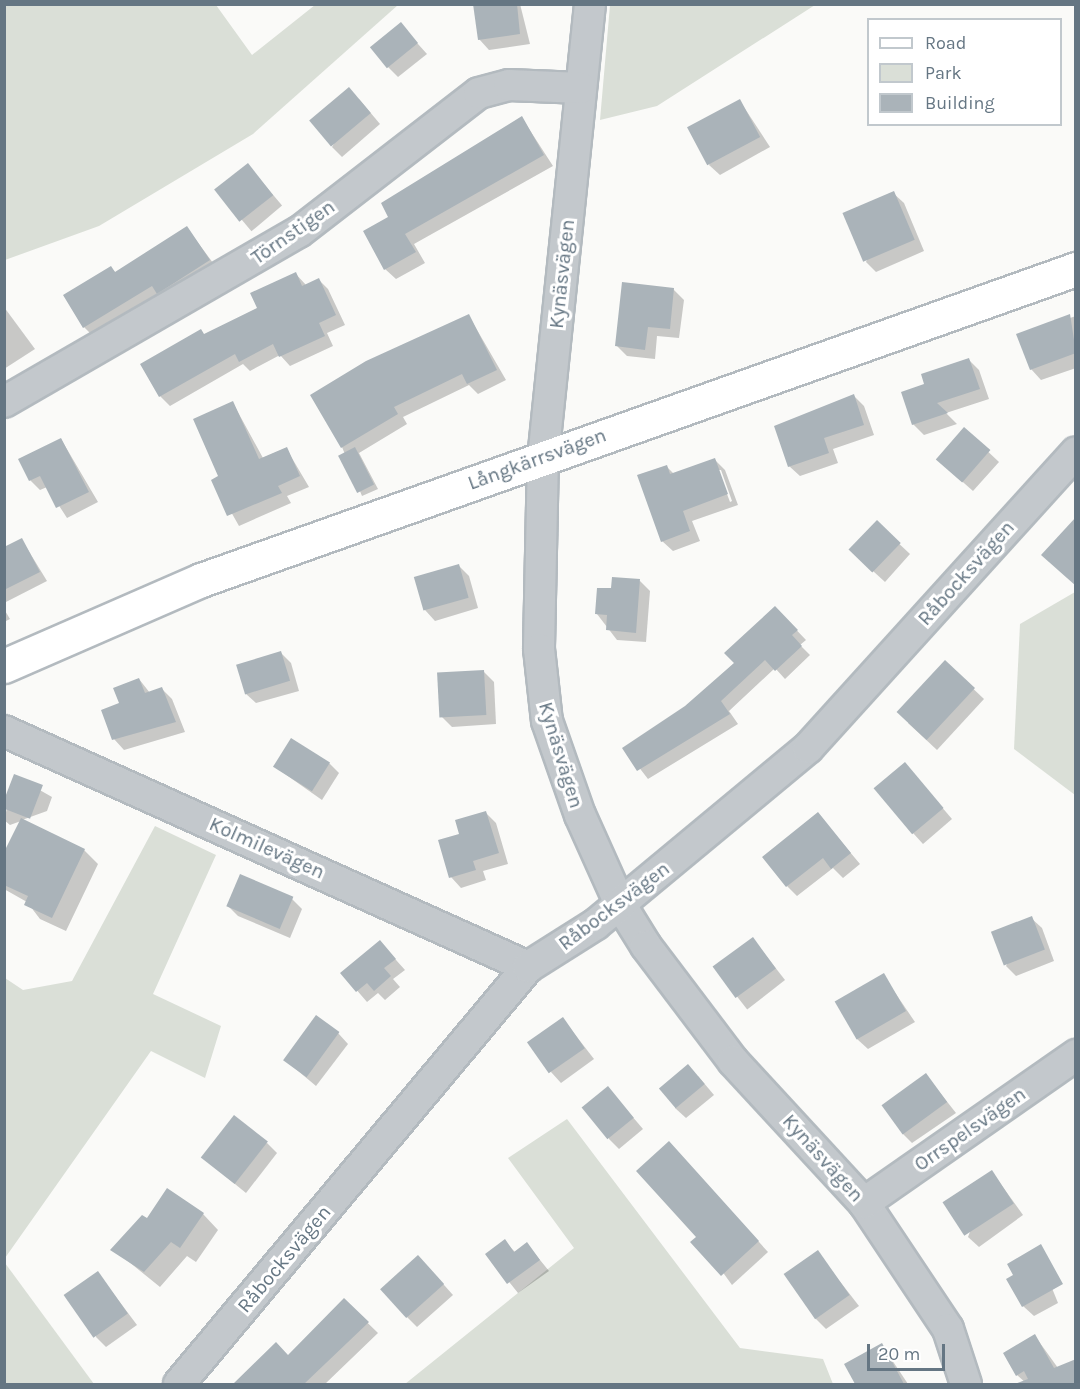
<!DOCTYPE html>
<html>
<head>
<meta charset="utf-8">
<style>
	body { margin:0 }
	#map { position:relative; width:1080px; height:1389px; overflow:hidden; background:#fafaf8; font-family:Karla,sans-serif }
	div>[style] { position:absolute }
	.green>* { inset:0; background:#dadfd7 }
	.shadow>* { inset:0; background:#0003; transform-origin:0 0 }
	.building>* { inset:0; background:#aab3b9; transform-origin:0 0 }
	.roads { filter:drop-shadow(2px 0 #b3babf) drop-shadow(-2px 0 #b3babf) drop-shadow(0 2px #b3babf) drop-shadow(0 -2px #b3babf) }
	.street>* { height:30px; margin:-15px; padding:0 15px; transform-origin:15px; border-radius:15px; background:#c3c8cc }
	.secondary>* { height:33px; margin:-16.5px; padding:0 16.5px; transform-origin:16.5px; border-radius:16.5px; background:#fff }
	span { translate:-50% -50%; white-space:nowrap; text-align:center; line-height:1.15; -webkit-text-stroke:6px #fff; paint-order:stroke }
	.street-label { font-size:20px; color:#657683 }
	.frame { position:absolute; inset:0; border:6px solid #657683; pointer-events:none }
	.legend { position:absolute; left:867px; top:18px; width:195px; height:108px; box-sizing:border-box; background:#fff; border:2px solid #c1c8cd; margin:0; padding:8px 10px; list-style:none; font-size:18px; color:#657683 }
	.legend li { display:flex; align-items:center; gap:12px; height:30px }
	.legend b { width:30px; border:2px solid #c1c8cd }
	.scale { position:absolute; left:867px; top:1344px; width:78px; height:27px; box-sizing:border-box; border:3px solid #657683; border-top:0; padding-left:8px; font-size:18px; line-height:21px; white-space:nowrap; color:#657683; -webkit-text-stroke:4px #fff; paint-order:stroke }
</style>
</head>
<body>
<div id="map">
	<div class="green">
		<div style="clip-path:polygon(5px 4px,216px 5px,252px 55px,315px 5px,398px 5px,253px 134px,99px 226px,5px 260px)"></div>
		<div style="clip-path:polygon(610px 5px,610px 4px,815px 5px,657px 106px,600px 120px)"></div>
		<div style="clip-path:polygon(1075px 592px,1076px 795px,1075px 795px,1014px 749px,1020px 624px)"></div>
		<div style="clip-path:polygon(155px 826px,216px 855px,153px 994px,221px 1026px,205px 1078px,151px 1051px,5px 1258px,5px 978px,23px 990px,72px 981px)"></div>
		<div style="clip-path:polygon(567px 1119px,740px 1348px,823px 1359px,833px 1384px,405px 1384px,574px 1248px,508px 1158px)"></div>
		<div style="clip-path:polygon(5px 1263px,94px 1384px,5px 1384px)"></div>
	</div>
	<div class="shadow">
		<div style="clip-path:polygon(474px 4px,520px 4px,530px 44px,489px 50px,479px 39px)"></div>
		<div style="clip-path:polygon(400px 24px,427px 54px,398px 77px,388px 67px)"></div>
		<div style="clip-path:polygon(359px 99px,380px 124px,342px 157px,332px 147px)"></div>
		<div style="clip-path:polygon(740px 101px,770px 147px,720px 175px,709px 165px)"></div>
		<div style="clip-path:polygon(522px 118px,553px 166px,414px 244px,425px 263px,396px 279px,385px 269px,390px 218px)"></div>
		<div style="left:248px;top:165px;width:53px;height:40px;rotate:50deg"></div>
		<div style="clip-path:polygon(893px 193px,904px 203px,924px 251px,876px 272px,866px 262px)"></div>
		<div style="clip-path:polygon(187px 228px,219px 271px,94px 337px,84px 327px,111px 268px,116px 273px)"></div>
		<div style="clip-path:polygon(295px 273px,306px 285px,319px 280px,328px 289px,345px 325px,327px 333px,333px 346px,290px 366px,280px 355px,250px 371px,243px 364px,170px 406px,160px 396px,205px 335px,258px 308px)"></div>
		<div style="clip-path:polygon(673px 289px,684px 300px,679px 338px,657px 336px,655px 359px,627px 356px,617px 346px)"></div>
		<div style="clip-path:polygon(4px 307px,35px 349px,4px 369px)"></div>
		<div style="clip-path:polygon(469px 316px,506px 380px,478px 394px,469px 385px,403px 417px,407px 424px,359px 453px,378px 489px,362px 496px,342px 447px)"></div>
		<div style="clip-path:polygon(1076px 316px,1076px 368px,1041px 380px,1031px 369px,1018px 335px)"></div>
		<div style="clip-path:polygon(969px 360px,979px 370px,989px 399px,946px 413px,957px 424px,924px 435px,913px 424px,926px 385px)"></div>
		<div style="clip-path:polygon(854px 396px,864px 406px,874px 435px,833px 449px,838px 463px,800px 476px,789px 466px)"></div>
		<div style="clip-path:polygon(233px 403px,263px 458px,286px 448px,309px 487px,287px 496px,291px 503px,239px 526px,213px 480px,220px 477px)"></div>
		<div style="clip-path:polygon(964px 429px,999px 462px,973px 491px,948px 469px)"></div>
		<div style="clip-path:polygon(61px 439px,98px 502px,67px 518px,47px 487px,40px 490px,30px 480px)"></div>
		<div style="clip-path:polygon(evenodd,715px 460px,725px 470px,738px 505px,692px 521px,700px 541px,673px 551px,662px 541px,666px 466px,674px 474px,715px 460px,718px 470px,721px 470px,732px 501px,730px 502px,718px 470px)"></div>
		<div style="clip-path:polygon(877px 523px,910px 554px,885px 582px,861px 560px)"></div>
		<div style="clip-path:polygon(22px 540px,47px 581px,4px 603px,4px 549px)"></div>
		<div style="clip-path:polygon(459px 566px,469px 576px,478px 608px,435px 621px,425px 610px)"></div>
		<div style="clip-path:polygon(640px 581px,650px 591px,646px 642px,617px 640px,597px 614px,612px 590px)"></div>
		<div style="clip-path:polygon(4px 609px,10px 619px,4px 622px)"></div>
		<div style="clip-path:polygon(784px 617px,806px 640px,800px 645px,810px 655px,785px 679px,775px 668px,729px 711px,738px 724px,648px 779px,624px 748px,686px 708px)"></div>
		<div style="clip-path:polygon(281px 653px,291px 663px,299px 691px,256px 703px,245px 693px)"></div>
		<div style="clip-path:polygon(945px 662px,984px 699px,937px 750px,908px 723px)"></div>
		<div style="clip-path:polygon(484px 672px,494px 682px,496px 724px,452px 727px,441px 716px)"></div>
		<div style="clip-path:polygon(139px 679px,150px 693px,162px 689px,172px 699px,185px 732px,124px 750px,114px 739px,121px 703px)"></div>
		<div style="clip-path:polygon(329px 763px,339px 773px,322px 800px,275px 767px)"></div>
		<div style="clip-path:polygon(905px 764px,952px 819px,923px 844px,913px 833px)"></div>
		<div style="clip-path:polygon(15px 776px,52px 797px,47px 811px,22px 820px,84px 850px,98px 864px,66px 931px,40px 919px,27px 902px,4px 889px,4px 856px,21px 821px,10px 825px,4px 820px)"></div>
		<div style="clip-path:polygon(485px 812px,496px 823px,508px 864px,483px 871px,486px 880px,461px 888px,451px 877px,461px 835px)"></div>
		<div style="clip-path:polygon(818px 814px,860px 864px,843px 878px,833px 868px,797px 896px,787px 886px)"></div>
		<div style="clip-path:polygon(292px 899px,302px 909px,290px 938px,238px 916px,228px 906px)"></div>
		<div style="clip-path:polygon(1031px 918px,1042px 928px,1054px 961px,1016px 976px,1006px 966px)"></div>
		<div style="left:753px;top:939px;width:52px;height:48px;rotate:52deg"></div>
		<div style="clip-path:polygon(380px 942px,405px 970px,393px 979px,400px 987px,385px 1000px,378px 993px,367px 1002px,342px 973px)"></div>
		<div style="clip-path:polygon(883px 975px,915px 1022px,868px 1049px,857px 1039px)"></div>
		<div style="clip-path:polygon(563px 1019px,594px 1059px,561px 1083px,551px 1072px)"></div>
		<div style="clip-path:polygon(338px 1033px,348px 1044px,316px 1086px,285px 1060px)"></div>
		<div style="clip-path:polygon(926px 1075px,956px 1113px,912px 1143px,902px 1133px)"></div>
		<div style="clip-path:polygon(698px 1076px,714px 1095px,686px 1118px,675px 1108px)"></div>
		<div style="clip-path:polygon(608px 1088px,643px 1129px,619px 1149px,609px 1139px)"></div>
		<div style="clip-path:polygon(267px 1143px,277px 1153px,246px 1193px,203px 1158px)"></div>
		<div style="clip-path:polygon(679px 1154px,768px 1252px,732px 1285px,698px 1238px)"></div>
		<div style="clip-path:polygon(992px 1172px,1023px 1215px,979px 1247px,968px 1237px)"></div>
		<div style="clip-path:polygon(203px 1214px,218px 1230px,196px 1262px,187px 1256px,160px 1287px,113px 1249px,147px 1220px)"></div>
		<div style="clip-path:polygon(504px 1241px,516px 1253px,527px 1244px,549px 1271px,518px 1293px,487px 1254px)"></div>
		<div style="clip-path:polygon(817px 1252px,859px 1306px,826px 1329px,816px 1319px)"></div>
		<div style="clip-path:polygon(1041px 1261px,1058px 1303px,1034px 1316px,1023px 1306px)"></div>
		<div style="clip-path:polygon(428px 1267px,453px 1295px,417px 1327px,407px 1317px)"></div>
		<div style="clip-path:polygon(98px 1273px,137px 1325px,106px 1347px,96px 1337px)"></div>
		<div style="clip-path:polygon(344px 1300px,378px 1333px,325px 1384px,235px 1384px,276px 1345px,289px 1357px)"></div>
		<div style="clip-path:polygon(1035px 1336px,1058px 1368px,1076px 1362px,1076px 1384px,1027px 1384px,1017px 1375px)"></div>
		<div style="clip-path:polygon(882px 1345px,908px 1384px,856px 1384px,846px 1364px)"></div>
	</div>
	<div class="building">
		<div style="clip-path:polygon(473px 4px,517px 4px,520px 34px,478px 40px)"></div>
		<div style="left:401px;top:22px;width:27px;height:40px;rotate:51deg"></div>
		<div style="left:349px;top:87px;width:34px;height:52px;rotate:50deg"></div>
		<div style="left:740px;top:99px;width:43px;height:60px;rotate:62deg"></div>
		<div style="clip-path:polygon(522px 116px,544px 155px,405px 234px,416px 252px,384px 270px,363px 231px,388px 217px,381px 203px)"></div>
		<div style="left:248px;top:163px;width:41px;height:43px;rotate:52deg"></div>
		<div style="left:894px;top:191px;width:53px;height:56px;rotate:67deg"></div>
		<div style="clip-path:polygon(187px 226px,210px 260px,157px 294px,152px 286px,83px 328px,63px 295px,111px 266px,115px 272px)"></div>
		<div style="clip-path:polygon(296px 272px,302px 286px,319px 278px,336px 315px,319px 323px,325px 336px,279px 357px,273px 344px,239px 362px,235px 354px,159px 397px,140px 364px,201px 329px,204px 334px,257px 308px,250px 293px)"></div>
		<div style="clip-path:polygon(622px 282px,674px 288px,670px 329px,648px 327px,645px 350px,615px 346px)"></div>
		<div style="clip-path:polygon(469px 314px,497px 370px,467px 384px,462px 374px,394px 407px,398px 414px,341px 448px,310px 395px,366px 361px)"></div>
		<div style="clip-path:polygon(1070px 314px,1076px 353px,1030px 370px,1016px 334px)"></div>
		<div style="clip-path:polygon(969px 358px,980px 389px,937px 403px,948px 413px,912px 425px,901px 392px,924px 384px,921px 374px)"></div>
		<div style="clip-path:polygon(854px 394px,864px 425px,824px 438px,829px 453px,788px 467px,774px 426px)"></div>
		<div style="clip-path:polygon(233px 401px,259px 459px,287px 447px,300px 476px,278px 486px,282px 493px,227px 516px,211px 480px,218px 476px,193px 419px)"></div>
		<div style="left:964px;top:427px;width:35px;height:43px;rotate:41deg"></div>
		<div style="clip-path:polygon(61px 438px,89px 492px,56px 508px,40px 476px,29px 481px,18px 459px)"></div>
		<div style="left:355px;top:447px;width:42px;height:19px;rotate:63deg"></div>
		<div style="clip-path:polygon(715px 458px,728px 494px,683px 511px,690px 531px,661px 542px,637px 475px,667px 465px,670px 474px)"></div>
		<div style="clip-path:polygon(1076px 517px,1076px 586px,1041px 555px)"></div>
		<div style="left:877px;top:520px;width:33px;height:41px;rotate:44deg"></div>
		<div style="clip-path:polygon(22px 538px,40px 572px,4px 590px,4px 547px)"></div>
		<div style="left:459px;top:564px;width:35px;height:47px;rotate:74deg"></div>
		<div style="clip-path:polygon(612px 577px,640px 579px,636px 633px,606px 630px,607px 615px,595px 614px,597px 588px,611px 588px)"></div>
		<div style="clip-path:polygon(775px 606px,798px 630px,792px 635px,802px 646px,775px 671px,765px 660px,721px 701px,730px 714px,637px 771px,622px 748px,685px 706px,734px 663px,724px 653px)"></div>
		<div style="left:281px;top:651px;width:31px;height:47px;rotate:73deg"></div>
		<div style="left:945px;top:660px;width:41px;height:71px;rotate:43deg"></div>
		<div style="left:484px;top:670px;width:45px;height:47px;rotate:87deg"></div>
		<div style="clip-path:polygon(139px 678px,145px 693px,162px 687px,176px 722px,112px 740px,101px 710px,119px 703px,113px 688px)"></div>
		<div style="left:291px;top:738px;width:46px;height:34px;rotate:32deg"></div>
		<div style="left:905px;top:762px;width:60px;height:41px;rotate:50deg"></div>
		<div style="left:14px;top:774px;width:31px;height:36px;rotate:21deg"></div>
		<div style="clip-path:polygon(486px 811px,499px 853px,473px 861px,476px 870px,449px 878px,438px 840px,459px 834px,455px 820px)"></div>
		<div style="clip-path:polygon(818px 812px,851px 853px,831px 869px,823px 858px,786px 887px,762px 857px)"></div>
		<div style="clip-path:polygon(21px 818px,85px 849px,52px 918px,24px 905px,28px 896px,4px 885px,4px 852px)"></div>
		<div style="left:240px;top:874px;width:58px;height:35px;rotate:23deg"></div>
		<div style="left:1032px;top:916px;width:36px;height:44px;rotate:69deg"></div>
		<div style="left:753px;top:937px;width:39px;height:50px;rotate:54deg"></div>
		<div style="clip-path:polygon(380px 940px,396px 959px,384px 968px,391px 976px,374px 991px,367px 983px,356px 992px,340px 973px)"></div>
		<div style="left:884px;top:973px;width:44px;height:57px;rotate:60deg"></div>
		<div style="left:316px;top:1015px;width:29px;height:56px;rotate:36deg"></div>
		<div style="left:563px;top:1017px;width:38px;height:44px;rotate:55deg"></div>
		<div style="left:688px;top:1064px;width:26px;height:38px;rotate:50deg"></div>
		<div style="left:926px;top:1073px;width:36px;height:55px;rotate:54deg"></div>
		<div style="left:608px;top:1086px;width:41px;height:34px;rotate:51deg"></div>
		<div style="left:234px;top:1115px;width:43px;height:54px;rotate:38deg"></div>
		<div style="clip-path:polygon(669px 1141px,759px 1241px,721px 1276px,690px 1242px,696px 1237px,636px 1171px)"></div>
		<div style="left:992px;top:1170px;width:40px;height:59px;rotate:57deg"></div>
		<div style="clip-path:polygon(167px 1188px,204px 1213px,180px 1248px,171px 1242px,144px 1272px,110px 1250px,142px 1215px,147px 1218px)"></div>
		<div style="clip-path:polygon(505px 1239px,514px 1252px,527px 1242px,540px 1260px,507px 1284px,485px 1254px)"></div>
		<div style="clip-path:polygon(1041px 1244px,1063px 1284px,1022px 1307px,1006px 1279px,1013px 1275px,1007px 1264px)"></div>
		<div style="left:818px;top:1250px;width:55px;height:42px;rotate:55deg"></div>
		<div style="left:418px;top:1255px;width:39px;height:51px;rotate:48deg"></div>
		<div style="left:98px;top:1271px;width:52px;height:42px;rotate:55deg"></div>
		<div style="clip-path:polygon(344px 1298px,369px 1322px,304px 1384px,233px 1384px,276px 1342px,288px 1355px)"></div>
		<div style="clip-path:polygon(1035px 1334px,1054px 1368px,1076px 1359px,1076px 1384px,1015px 1384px,1028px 1379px,1024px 1371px,1016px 1376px,1003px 1353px)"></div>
		<div style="clip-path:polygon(882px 1343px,904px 1384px,855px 1384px,844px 1364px)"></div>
	</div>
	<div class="roads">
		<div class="street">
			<div style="left:590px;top:4px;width:454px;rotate:95.9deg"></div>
			<div style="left:543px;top:456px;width:193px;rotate:91.2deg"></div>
			<div style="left:539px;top:649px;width:72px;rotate:83.7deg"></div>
			<div style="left:547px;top:721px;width:100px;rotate:70.7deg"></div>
			<div style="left:580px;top:815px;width:98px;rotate:65.8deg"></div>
			<div style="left:620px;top:904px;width:49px;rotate:58.2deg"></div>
			<div style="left:646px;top:946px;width:144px;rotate:52.9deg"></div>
			<div style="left:733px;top:1061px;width:193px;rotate:47.3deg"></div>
			<div style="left:864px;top:1203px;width:151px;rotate:56.3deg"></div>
			<div style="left:948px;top:1329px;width:58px;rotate:71.9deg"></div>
			<div style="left:4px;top:402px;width:340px;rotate:-30deg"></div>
			<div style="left:299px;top:232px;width:227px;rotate:-37.7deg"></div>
			<div style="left:479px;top:93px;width:31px;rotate:-15deg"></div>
			<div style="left:509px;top:85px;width:72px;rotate:2.4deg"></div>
			<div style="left:4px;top:731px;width:575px;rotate:24.25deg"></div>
			<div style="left:864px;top:1203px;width:259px;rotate:-34.9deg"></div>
			<div style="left:179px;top:1384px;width:544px;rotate:-50.07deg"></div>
			<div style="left:528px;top:967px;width:80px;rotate:-32.3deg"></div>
			<div style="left:596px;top:924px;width:276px;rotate:-39.7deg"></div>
			<div style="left:808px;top:748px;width:399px;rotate:-47.8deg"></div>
		</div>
		<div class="secondary">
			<div style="left:4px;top:666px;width:215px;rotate:-23.6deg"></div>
			<div style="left:201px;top:580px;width:929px;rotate:-19.57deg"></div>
		</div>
	</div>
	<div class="street-label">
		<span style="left:293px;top:232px;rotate:-35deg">Törnstigen</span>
		<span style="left:562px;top:274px;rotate:-84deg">Kynäsvägen</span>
		<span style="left:537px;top:459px;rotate:-20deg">Långkärrsvägen</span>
		<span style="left:966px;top:573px;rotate:-48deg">Råbocksvägen</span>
		<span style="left:561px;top:755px;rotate:73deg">Kynäsvägen</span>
		<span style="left:267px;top:848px;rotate:24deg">Kolmilevägen</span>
		<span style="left:614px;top:906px;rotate:-37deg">Råbocksvägen</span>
		<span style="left:970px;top:1129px;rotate:-35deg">Orrspelsvägen</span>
		<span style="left:823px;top:1158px;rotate:48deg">Kynäsvägen</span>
		<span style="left:284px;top:1259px;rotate:-50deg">Råbocksvägen</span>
	</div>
	<div class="frame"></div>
	<ul class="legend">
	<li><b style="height:8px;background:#fff"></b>Road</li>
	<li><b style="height:16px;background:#dadfd7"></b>Park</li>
	<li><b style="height:16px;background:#aab3b9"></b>Building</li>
	</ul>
	<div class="scale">20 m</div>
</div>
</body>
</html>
